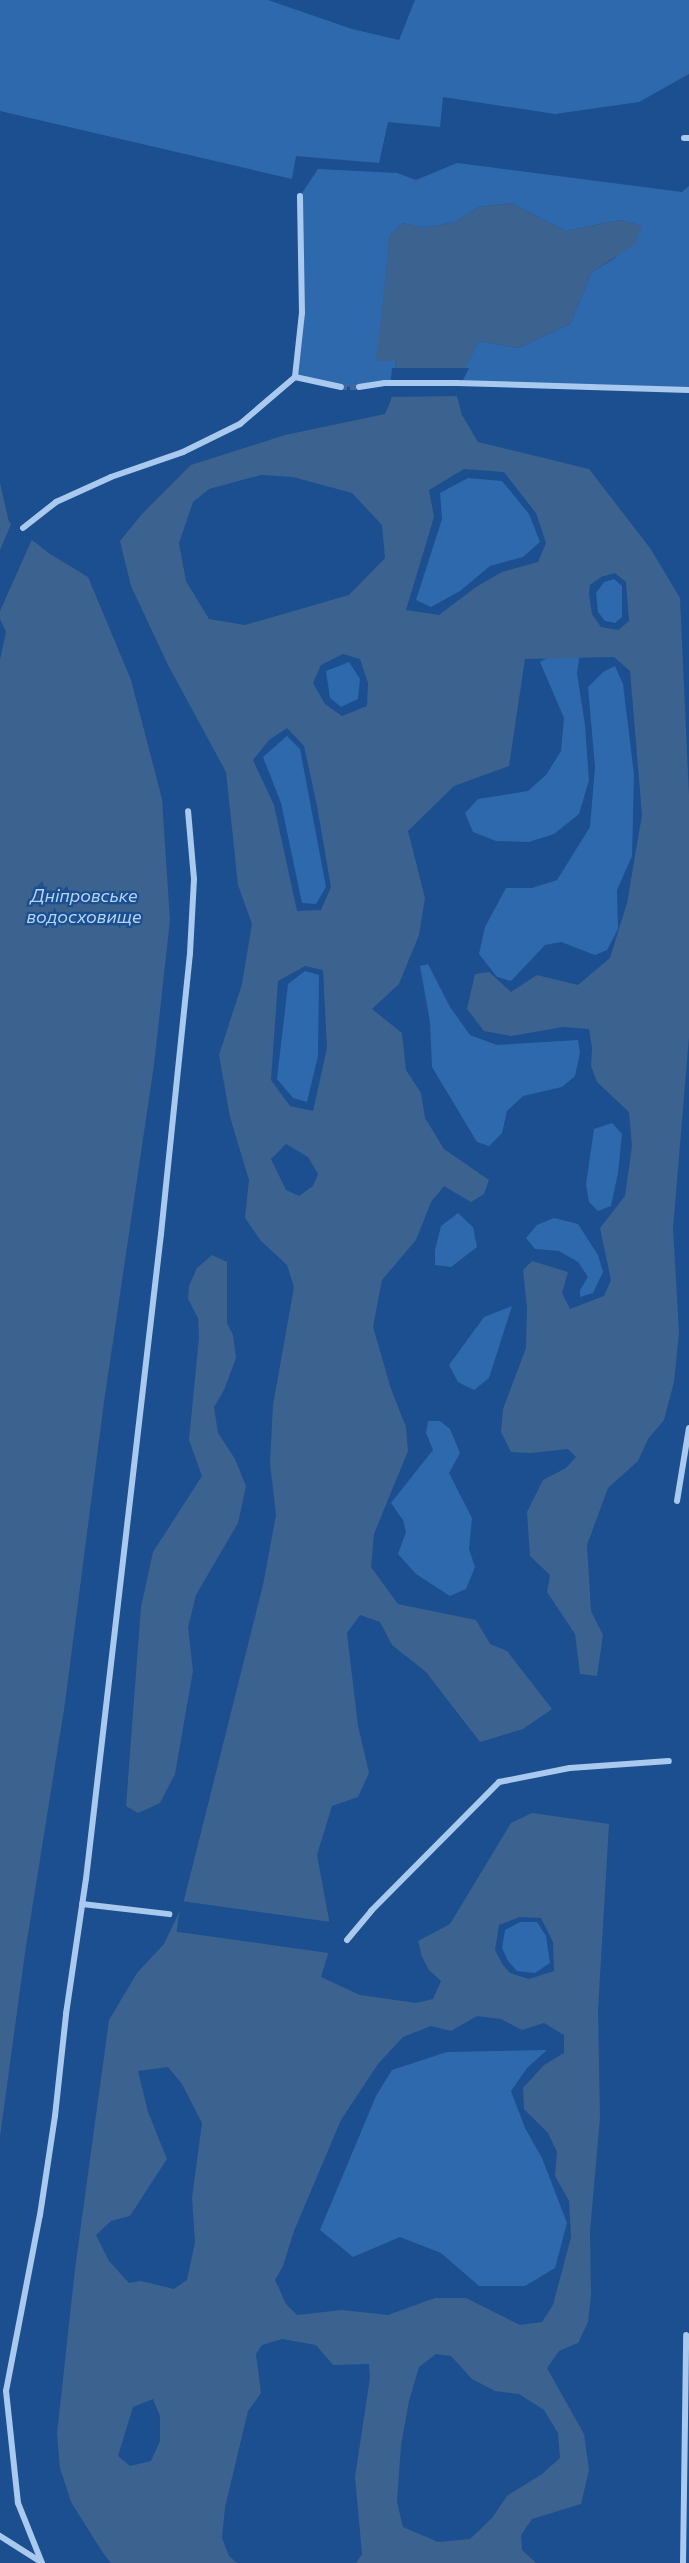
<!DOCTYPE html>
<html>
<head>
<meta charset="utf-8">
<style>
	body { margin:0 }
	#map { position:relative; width:689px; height:2563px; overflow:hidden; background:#1b4f8f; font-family:Commissioner,sans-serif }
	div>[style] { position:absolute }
	.green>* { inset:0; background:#2e69ad }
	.water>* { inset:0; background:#3c6290 }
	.pier>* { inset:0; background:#1b4f8f; transform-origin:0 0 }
	.street-tunnel>* { height:6px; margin-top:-3px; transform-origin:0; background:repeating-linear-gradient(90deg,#3d69a0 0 6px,transparent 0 9px) }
	.street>* { height:6px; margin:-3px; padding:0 3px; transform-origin:3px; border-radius:3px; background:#a9c9ee }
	span { translate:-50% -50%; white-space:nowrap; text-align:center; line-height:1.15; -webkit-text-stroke:4.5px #1b4f8f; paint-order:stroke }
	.water-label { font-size:18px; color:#b5d3f5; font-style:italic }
</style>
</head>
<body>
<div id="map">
	<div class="green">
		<div style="clip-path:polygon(0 0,268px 0,352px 29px,399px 40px,415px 0,689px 0,689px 74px,639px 102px,555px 114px,443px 97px,440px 127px,388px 122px,379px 163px,296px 156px,292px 179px,0 111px)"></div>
		<div style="clip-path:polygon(457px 163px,682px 192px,689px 186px,689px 391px,457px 383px,479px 341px,518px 348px,570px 324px,592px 272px,615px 258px,642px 226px,620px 220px,566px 231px,511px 203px,479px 207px,455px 222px,424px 228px,402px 223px,390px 235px,377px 361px,396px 360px,394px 383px,335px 388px,295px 377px,302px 313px,300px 196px,318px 169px,397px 173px,416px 180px)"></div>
		<div style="clip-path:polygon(468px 478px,502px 481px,529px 514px,540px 542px,523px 557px,490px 566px,460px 591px,431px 607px,416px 600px,442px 519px,440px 493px)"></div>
		<div style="clip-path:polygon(614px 579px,622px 586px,622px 617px,615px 623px,605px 621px,598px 612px,596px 593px,604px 582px)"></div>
		<div style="clip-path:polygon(558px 652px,580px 653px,577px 673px,585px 725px,589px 780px,579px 814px,554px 834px,529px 842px,496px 841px,473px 832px,465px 813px,478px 799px,528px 791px,546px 775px,561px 751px,564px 718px,540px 662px)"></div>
		<div style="clip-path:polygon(349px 662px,360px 679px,358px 699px,341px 707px,330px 698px,326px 671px)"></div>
		<div style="clip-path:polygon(615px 666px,623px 684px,634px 775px,632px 856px,617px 890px,618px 929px,607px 950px,595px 955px,561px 942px,545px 945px,511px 981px,497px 977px,479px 954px,485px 927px,506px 888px,532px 888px,557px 880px,590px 827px,595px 767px,588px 687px,603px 672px)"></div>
		<div style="clip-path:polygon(287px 736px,300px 749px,326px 887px,316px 904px,302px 903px,281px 803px,263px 757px)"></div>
		<div style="clip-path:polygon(428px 964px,450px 1007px,470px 1035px,497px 1045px,578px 1040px,580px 1053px,575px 1076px,562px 1087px,523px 1096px,507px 1111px,502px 1133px,489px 1146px,477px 1142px,432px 1067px,430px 1022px,420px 966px)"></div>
		<div style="clip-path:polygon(305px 971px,319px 975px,318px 1056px,307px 1102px,293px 1098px,277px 1079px,288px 984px)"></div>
		<div style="clip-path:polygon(612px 1123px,622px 1134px,618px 1173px,611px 1206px,598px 1211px,589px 1202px,586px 1184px,594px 1129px)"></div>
		<div style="clip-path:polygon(458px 1213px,473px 1227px,477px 1247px,451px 1267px,435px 1265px,435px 1250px,441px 1226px)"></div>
		<div style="clip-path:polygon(554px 1218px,578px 1224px,598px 1255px,603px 1272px,593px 1293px,580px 1297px,580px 1290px,588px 1277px,578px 1262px,559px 1251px,535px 1249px,526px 1238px,537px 1225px)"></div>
		<div style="clip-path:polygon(512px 1306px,489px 1378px,474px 1390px,458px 1382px,449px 1365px,484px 1317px)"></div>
		<div style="clip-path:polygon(428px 1421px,440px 1421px,450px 1429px,460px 1453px,449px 1473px,472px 1518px,469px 1549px,475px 1567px,466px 1589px,450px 1596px,416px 1574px,398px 1554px,406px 1532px,403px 1520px,391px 1503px,433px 1450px,426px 1433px)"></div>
		<div style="clip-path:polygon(520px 1922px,537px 1922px,546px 1936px,550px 1963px,535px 1973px,517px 1971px,508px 1961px,502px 1948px,505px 1930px)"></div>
		<div style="clip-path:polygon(547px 2050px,527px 2068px,511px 2091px,525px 2128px,542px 2158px,567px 2223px,555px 2268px,525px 2286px,479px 2286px,441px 2253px,400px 2237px,353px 2257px,320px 2230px,376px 2096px,392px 2070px,447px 2052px)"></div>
	</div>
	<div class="water">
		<div style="clip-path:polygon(evenodd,511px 203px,566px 231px,620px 220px,642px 226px,635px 244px,592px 272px,570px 324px,518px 348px,479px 341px,455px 389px,462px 415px,478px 442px,589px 469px,650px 548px,680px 598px,689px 795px,689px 1037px,673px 1228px,679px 1333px,674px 1382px,664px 1420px,648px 1439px,638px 1461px,608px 1488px,587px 1545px,591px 1611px,603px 1635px,597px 1676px,580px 1674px,575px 1634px,547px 1592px,550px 1575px,530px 1556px,527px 1512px,543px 1480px,566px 1468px,576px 1457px,568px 1449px,531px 1453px,511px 1452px,501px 1432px,503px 1409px,526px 1348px,527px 1308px,523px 1270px,532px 1261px,568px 1272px,562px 1293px,570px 1309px,604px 1296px,611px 1280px,600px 1228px,625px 1196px,632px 1146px,629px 1112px,597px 1082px,591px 1066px,592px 1048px,589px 1029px,563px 1027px,511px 1036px,484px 1031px,467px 1009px,475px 974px,489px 972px,511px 992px,537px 975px,578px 985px,610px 958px,627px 903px,642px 815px,630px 671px,614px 657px,525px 659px,509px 766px,454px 786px,408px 831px,425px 898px,419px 935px,399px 984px,372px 1009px,402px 1033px,406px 1070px,421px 1093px,425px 1118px,444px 1149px,489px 1180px,484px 1194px,471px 1202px,444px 1186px,431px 1202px,416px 1240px,382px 1280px,373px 1327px,391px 1389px,406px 1427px,408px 1451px,374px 1534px,371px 1567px,398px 1604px,476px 1620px,490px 1644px,507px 1651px,552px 1709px,523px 1729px,480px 1742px,426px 1672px,392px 1645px,380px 1622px,360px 1615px,347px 1633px,358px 1726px,369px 1773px,358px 1797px,332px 1806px,317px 1855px,330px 1925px,328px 1954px,321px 1977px,360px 1995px,416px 2003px,433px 1999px,441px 1981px,429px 1970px,422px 1957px,418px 1941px,450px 1924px,511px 1823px,532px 1813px,609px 1824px,598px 2010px,600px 2118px,590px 2231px,591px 2295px,588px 2322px,578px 2343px,559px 2351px,547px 2368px,584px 2434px,589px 2470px,581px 2504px,532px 2519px,521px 2535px,522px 2550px,536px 2563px,356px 2563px,362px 2554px,355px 2477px,370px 2378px,369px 2364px,333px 2365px,316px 2345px,282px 2339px,262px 2345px,256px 2354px,261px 2393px,248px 2411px,225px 2507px,222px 2538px,229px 2556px,237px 2563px,111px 2563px,103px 2553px,71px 2502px,60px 2468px,57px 2434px,75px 2269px,109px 2020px,137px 1973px,164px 1944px,183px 1904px,263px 1585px,276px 1515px,270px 1463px,273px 1405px,294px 1287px,287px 1265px,261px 1241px,245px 1218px,249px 1180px,230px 1117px,219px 1055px,242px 984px,252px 924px,238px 885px,226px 772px,168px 665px,131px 586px,120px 541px,142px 514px,191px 465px,285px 435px,385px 414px,391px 400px,396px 361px,376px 361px,390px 235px,402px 223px,424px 228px,455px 222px,479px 207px,511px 203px,464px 469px,504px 472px,536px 513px,546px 543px,538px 562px,502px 572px,476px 587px,439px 615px,406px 610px,434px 517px,429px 490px,464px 469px,511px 203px,261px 475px,293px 477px,352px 493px,382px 525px,385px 558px,349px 595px,245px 625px,209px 619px,186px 581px,179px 543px,193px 502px,209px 489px,261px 475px,511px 203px,615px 573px,626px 582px,629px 621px,618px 630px,601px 627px,592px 614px,589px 594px,590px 585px,601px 577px,615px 573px,511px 203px,343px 654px,360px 659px,368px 683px,367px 706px,342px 716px,325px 704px,313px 683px,321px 665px,343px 654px,511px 203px,287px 728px,304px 746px,317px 806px,331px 887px,321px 910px,297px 911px,274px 805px,253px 760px,269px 740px,287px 728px,511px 203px,305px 966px,323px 970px,327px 1048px,313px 1111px,290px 1106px,271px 1080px,278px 981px,305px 966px,511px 203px,286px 1144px,308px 1157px,318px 1174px,313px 1186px,299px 1196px,286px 1190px,271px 1159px,286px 1144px,511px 203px,520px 1917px,541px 1918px,553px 1942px,554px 1971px,529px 1979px,510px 1973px,503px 1965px,495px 1950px,499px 1925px,520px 1917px,511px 203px,477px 2016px,501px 2019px,522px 2030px,544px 2023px,564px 2035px,564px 2053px,544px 2065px,523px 2088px,524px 2109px,548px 2133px,557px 2152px,555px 2176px,569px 2201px,571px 2237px,553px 2305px,542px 2322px,520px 2325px,466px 2298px,435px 2298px,388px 2315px,342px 2310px,297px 2315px,286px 2304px,275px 2280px,283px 2266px,294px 2231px,341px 2120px,378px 2064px,403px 2037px,431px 2026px,451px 2031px,477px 2016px,511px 203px,168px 2067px,182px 2084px,202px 2123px,192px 2198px,195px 2242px,187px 2280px,174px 2289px,141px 2281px,129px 2283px,109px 2261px,96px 2235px,111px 2221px,130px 2216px,167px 2159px,148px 2112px,138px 2071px,168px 2067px,511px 203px,436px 2354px,451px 2356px,472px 2379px,495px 2391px,519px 2394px,544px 2410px,558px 2433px,560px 2458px,542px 2474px,507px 2496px,492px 2518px,470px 2539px,438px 2542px,403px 2527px,397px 2502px,401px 2445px,409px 2401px,419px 2367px,436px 2354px,511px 203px,153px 2399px,160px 2416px,160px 2441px,151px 2461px,130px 2466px,118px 2456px,133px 2407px,153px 2399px)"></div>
		<div style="clip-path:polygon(0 483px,9px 522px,50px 554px,88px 577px,131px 680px,162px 799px,170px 920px,154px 1065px,104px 1402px,65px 1703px,25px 1953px,0 2137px,0 660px,6px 632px,0 619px)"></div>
		<div style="clip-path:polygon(212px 1255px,227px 1262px,227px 1323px,233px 1335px,236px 1358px,224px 1390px,214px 1407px,218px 1433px,235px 1459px,246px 1486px,238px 1523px,196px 1595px,188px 1627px,193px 1671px,175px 1774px,160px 1803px,138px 1813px,126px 1806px,141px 1607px,153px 1552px,202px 1476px,189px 1440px,199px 1337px,198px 1318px,188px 1299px,189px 1286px,197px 1268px)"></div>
	</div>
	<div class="pier">
		<div style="clip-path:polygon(392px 368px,469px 368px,458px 390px,460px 396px,389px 397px)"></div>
		<div style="clip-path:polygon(12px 522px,33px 537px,0 611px,0 550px)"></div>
		<div style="left:181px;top:1901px;width:153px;height:31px;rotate:8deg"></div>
	</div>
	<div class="street-tunnel">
		<div style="left:341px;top:387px;width:18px"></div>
	</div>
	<div class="street">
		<div style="left:684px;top:138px;width:5px"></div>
		<div style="left:295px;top:377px;width:47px;rotate:12.3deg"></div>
		<div style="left:359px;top:387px;width:26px;rotate:-9deg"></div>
		<div style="left:385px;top:383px;width:72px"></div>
		<div style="left:457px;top:383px;width:232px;rotate:1.7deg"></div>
		<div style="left:23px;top:528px;width:42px;rotate:-38.2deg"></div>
		<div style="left:56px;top:502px;width:60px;rotate:-24.4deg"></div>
		<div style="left:111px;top:477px;width:76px;rotate:-19.1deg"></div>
		<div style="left:183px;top:452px;width:64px;rotate:-26.2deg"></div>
		<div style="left:240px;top:424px;width:72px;rotate:-40.5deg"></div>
		<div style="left:295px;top:377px;width:64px;rotate:-83.8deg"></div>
		<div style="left:302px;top:313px;width:117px;rotate:-91deg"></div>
		<div style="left:677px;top:1501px;width:74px;rotate:-80.7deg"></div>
		<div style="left:82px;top:1904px;width:88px;rotate:6.6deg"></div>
		<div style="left:347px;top:1940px;width:38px;rotate:-50deg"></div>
		<div style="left:371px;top:1911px;width:182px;rotate:-45.2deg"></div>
		<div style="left:499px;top:1782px;width:72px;rotate:-11.2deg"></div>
		<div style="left:570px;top:1768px;width:99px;rotate:-4deg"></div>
		<div style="left:0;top:2536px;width:49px;rotate:32.4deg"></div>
		<div style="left:42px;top:2563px;width:65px;rotate:-111.8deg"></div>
		<div style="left:18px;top:2503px;width:113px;rotate:-96.1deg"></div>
		<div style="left:6px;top:2391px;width:179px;rotate:-79.1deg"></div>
		<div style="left:40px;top:2215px;width:100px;rotate:-81.4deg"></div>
		<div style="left:55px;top:2116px;width:103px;rotate:-83.8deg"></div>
		<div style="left:66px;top:2014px;width:136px;rotate:-81.6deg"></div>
		<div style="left:86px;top:1879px;width:649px;rotate:-83.37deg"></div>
		<div style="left:161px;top:1234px;width:282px;rotate:-84.1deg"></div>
		<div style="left:190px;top:953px;width:74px;rotate:-86.9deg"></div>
		<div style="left:194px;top:879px;width:68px;rotate:-95deg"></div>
		<div style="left:683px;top:2563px;width:228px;rotate:-89.2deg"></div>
	</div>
	<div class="water-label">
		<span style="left:84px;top:906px">Дніпровське<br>водосховище</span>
	</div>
</div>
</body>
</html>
